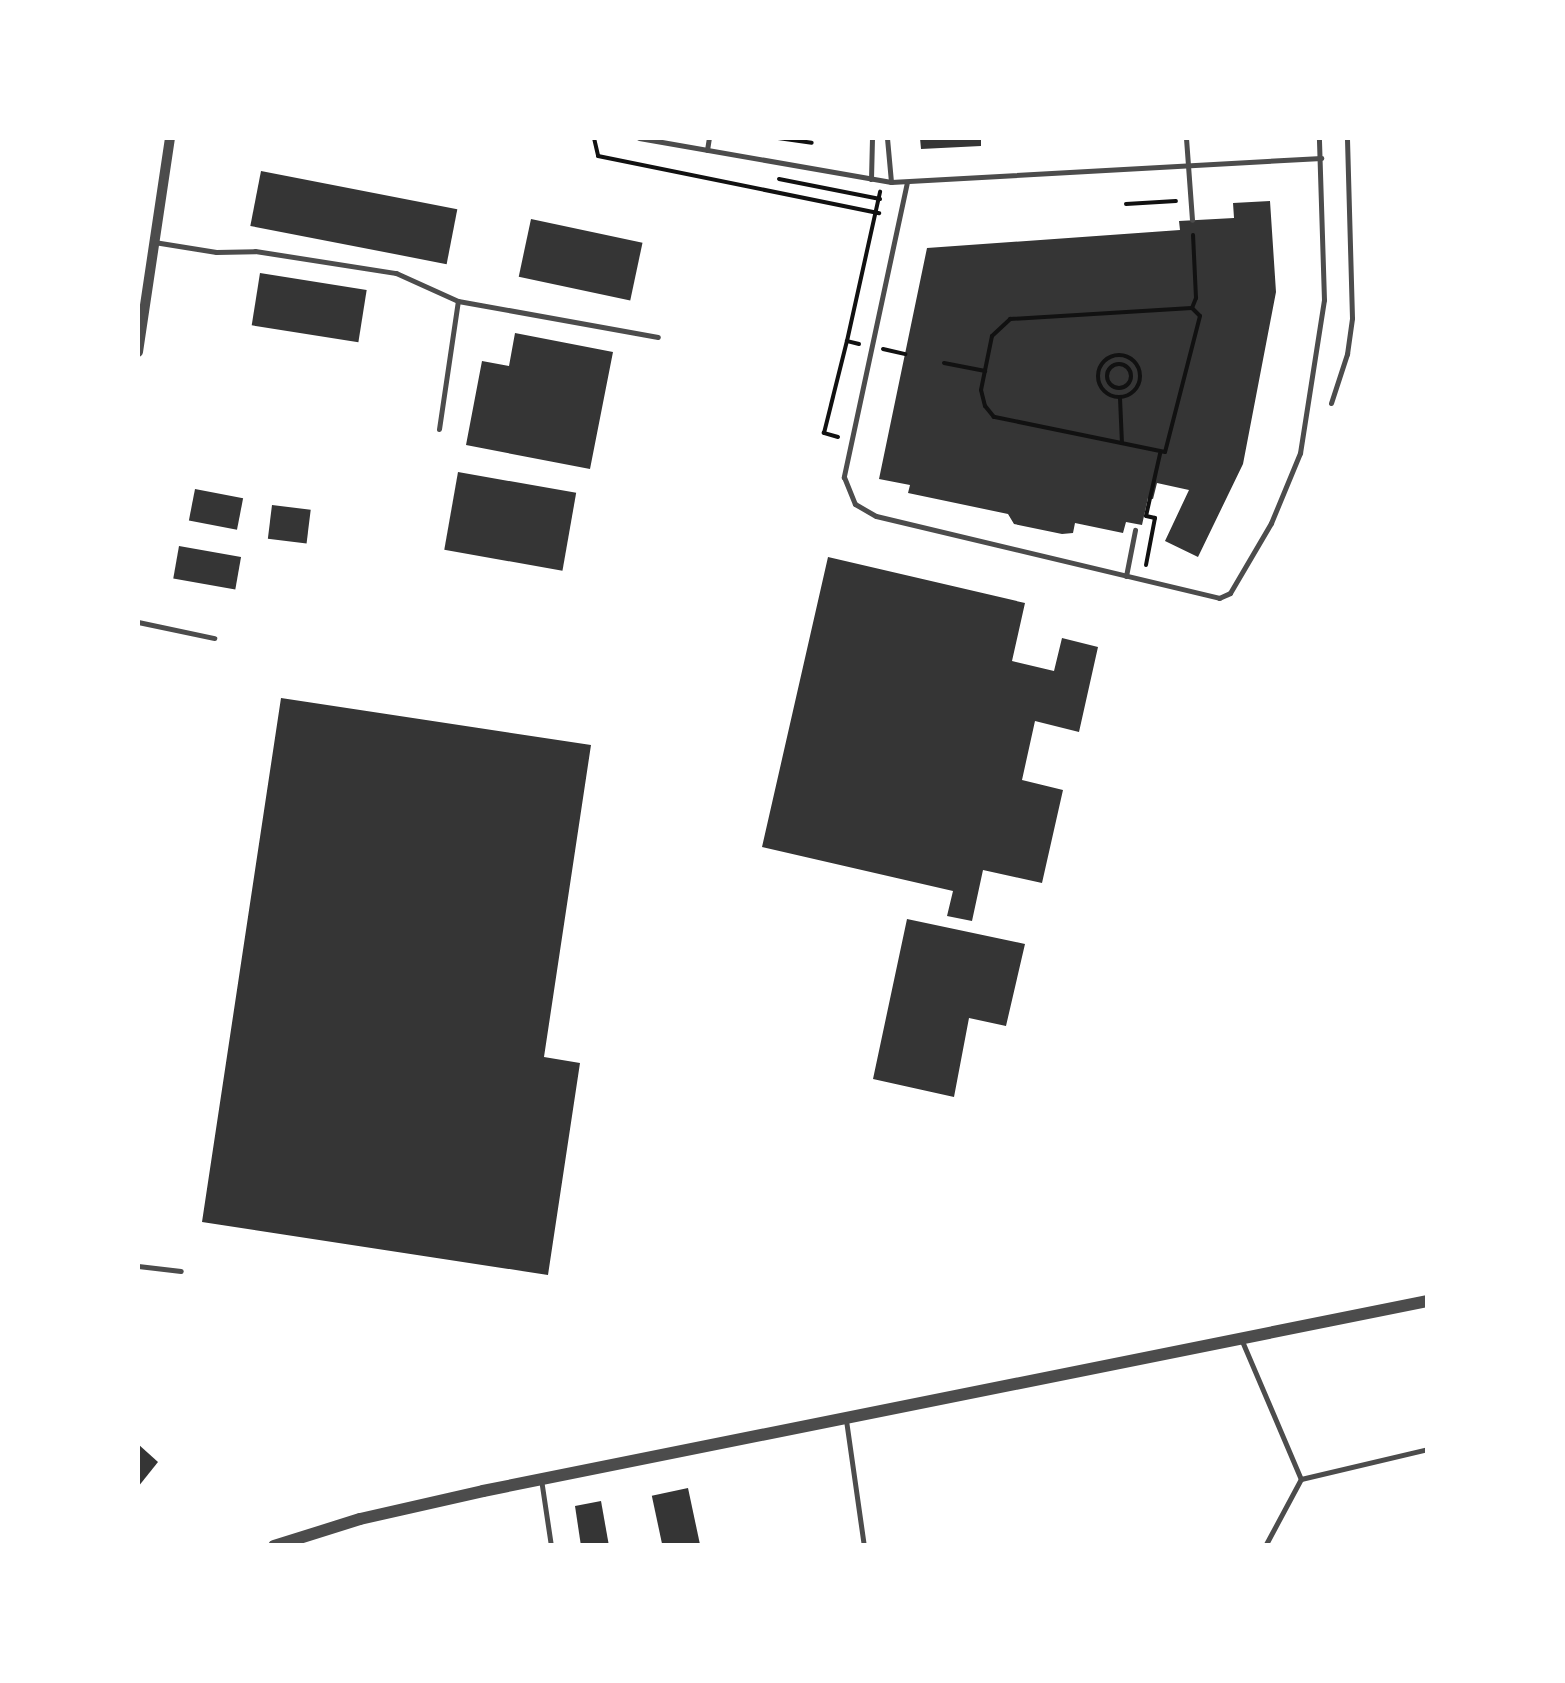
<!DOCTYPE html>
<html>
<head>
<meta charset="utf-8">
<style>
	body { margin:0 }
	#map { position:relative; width:1565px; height:1683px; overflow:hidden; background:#fff; font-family:"DejaVu Sans",sans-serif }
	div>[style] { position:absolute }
	.building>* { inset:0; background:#353535; transform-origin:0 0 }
	.path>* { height:4px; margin:-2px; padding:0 2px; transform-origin:2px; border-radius:2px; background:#111 }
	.path>.ring { margin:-2px; padding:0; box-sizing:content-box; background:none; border:4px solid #111; border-radius:50% }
	.service>* { height:5px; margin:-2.5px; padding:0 2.5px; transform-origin:2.5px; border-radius:2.5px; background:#4c4c4c }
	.minor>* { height:10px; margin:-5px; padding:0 5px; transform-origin:5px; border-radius:5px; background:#4c4c4c }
	.tertiary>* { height:12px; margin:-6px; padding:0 6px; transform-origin:6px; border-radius:6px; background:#4c4c4c }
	span { translate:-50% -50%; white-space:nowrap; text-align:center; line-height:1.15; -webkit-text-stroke:10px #fff; paint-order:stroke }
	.frame { position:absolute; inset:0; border:140px solid #fff; pointer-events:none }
</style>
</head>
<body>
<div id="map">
	<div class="building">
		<div style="clip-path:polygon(920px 138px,981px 138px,981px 146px,921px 149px)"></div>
		<div style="left:261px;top:171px;width:200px;height:56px;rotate:11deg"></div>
		<div style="clip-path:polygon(1270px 201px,1276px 292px,1243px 464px,1198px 557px,1165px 541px,1189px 490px,1157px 483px,1153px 499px,1148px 498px,1142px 525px,1126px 522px,1123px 533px,1075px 523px,1073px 533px,1062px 534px,1014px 524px,1008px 514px,908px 493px,910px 485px,879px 479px,927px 248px,1180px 230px,1179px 221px,1234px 218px,1233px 203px)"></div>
		<div style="left:531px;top:219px;width:114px;height:59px;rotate:12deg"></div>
		<div style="left:260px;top:273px;width:108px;height:53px;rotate:9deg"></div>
		<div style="clip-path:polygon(515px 333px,613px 352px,590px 469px,466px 445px,482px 361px,509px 366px)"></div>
		<div style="left:458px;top:472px;width:120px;height:79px;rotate:10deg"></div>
		<div style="left:195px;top:489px;width:49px;height:32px;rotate:11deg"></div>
		<div style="left:272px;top:505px;width:39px;height:34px;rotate:7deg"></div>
		<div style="left:179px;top:546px;width:63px;height:33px;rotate:10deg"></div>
		<div style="clip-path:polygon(828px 557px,1025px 603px,1012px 661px,1054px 671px,1062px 638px,1098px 647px,1079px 732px,1035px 721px,1022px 780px,1063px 790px,1042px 883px,983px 870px,972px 921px,947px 916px,953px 891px,762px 847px)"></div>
		<div style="clip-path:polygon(281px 698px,591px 745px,544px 1057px,580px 1063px,548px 1275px,202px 1222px)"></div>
		<div style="clip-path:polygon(907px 919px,1025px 944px,1006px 1026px,969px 1018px,954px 1097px,873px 1079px)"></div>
		<div style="clip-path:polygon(138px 1444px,158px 1462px,138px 1487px)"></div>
		<div style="left:688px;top:1488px;width:58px;height:37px;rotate:78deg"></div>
		<div style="clip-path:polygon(601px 1501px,609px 1546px,581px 1546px,575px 1506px)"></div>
	</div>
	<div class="path">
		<div style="left:594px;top:138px;width:18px;rotate:77deg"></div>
		<div style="left:598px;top:156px;width:287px;rotate:11.5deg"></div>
		<div style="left:778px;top:138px;width:34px;rotate:8deg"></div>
		<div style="left:779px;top:179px;width:103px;rotate:11.2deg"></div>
		<div style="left:1126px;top:204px;width:50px;rotate:-3.4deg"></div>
		<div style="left:1192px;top:308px;width:11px;rotate:45deg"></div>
		<div style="left:1200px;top:316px;width:140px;rotate:104.4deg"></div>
		<div style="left:1165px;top:452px;width:175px;rotate:-168.4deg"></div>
		<div style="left:994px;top:417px;width:14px;rotate:-129deg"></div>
		<div style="left:985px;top:406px;width:16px;rotate:-104deg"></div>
		<div style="left:981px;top:390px;width:55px;rotate:-78.5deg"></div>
		<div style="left:992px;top:336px;width:25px;rotate:-43deg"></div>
		<div style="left:1010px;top:319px;width:182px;rotate:-3.5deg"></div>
		<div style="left:1192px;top:308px;width:11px;rotate:-68deg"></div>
		<div style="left:1196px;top:298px;width:63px;rotate:-92.7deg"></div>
		<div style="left:859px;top:344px;width:12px;rotate:-166deg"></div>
		<div style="left:847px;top:341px;width:153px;rotate:-77.5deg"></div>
		<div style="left:883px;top:349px;width:23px;rotate:13deg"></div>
		<div class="ring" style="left:1098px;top:355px;width:38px;height:38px"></div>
		<div style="left:944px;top:363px;width:42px;rotate:11deg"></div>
		<div class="ring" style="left:1107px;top:364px;width:20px;height:20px"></div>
		<div style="left:1120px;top:398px;width:45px;rotate:87.5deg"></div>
		<div style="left:838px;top:437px;width:15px;rotate:-164deg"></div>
		<div style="left:824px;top:433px;width:95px;rotate:-76deg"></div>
		<div style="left:1146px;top:565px;width:48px;rotate:-79.2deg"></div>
		<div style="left:1155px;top:518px;width:9px;rotate:-167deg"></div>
		<div style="left:1146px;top:516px;width:64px;rotate:-77.3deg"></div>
	</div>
	<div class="service">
		<div style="left:639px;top:138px;width:256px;rotate:9.9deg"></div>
		<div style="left:891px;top:182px;width:431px;rotate:-3.2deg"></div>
		<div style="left:887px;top:138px;width:44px;rotate:84.8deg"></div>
		<div style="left:1186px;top:138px;width:82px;rotate:85.8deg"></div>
		<div style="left:707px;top:150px;width:12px;rotate:-81deg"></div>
		<div style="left:871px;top:179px;width:41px;rotate:-88.6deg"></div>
		<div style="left:907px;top:182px;width:302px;rotate:102.1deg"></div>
		<div style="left:844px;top:477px;width:29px;rotate:68deg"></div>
		<div style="left:855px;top:504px;width:24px;rotate:30deg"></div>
		<div style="left:876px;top:516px;width:353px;rotate:13.4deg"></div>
		<div style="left:1219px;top:598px;width:12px;rotate:-24deg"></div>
		<div style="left:1230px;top:593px;width:81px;rotate:-59.6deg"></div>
		<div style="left:1271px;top:523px;width:76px;rotate:-67.5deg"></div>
		<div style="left:1300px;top:453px;width:155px;rotate:-81.1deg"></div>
		<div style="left:1324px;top:300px;width:162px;rotate:-91.8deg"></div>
		<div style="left:154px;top:242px;width:63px;rotate:9.2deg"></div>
		<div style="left:216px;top:252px;width:39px;rotate:-1deg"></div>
		<div style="left:255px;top:251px;width:143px;rotate:8.9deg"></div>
		<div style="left:396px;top:273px;width:68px;rotate:24.3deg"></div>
		<div style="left:458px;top:301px;width:203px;rotate:10.2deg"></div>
		<div style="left:1331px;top:403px;width:52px;rotate:-71.9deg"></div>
		<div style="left:1347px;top:354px;width:36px;rotate:-82deg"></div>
		<div style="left:1352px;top:318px;width:180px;rotate:-91.6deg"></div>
		<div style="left:439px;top:429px;width:129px;rotate:-81.6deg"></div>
		<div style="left:1126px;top:576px;width:47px;rotate:-78.9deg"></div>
		<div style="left:138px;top:622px;width:78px;rotate:11.9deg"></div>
		<div style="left:138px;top:1266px;width:43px;rotate:6.6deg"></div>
		<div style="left:1242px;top:1341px;width:150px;rotate:66.9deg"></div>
		<div style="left:1301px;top:1479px;width:130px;rotate:-13.3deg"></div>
		<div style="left:846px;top:1420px;width:127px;rotate:81.9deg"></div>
		<div style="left:541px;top:1479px;width:68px;rotate:81.5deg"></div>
		<div style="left:1265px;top:1546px;width:76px;rotate:-61.8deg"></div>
	</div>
	<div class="minor">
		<div style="left:138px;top:352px;width:216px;rotate:-81.5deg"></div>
	</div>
	<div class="tertiary">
		<div style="left:274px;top:1546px;width:90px;rotate:-17.4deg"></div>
		<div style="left:360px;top:1519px;width:126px;rotate:-12.8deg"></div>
		<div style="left:483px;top:1491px;width:964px;rotate:-11.37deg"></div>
	</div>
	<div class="frame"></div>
</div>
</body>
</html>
